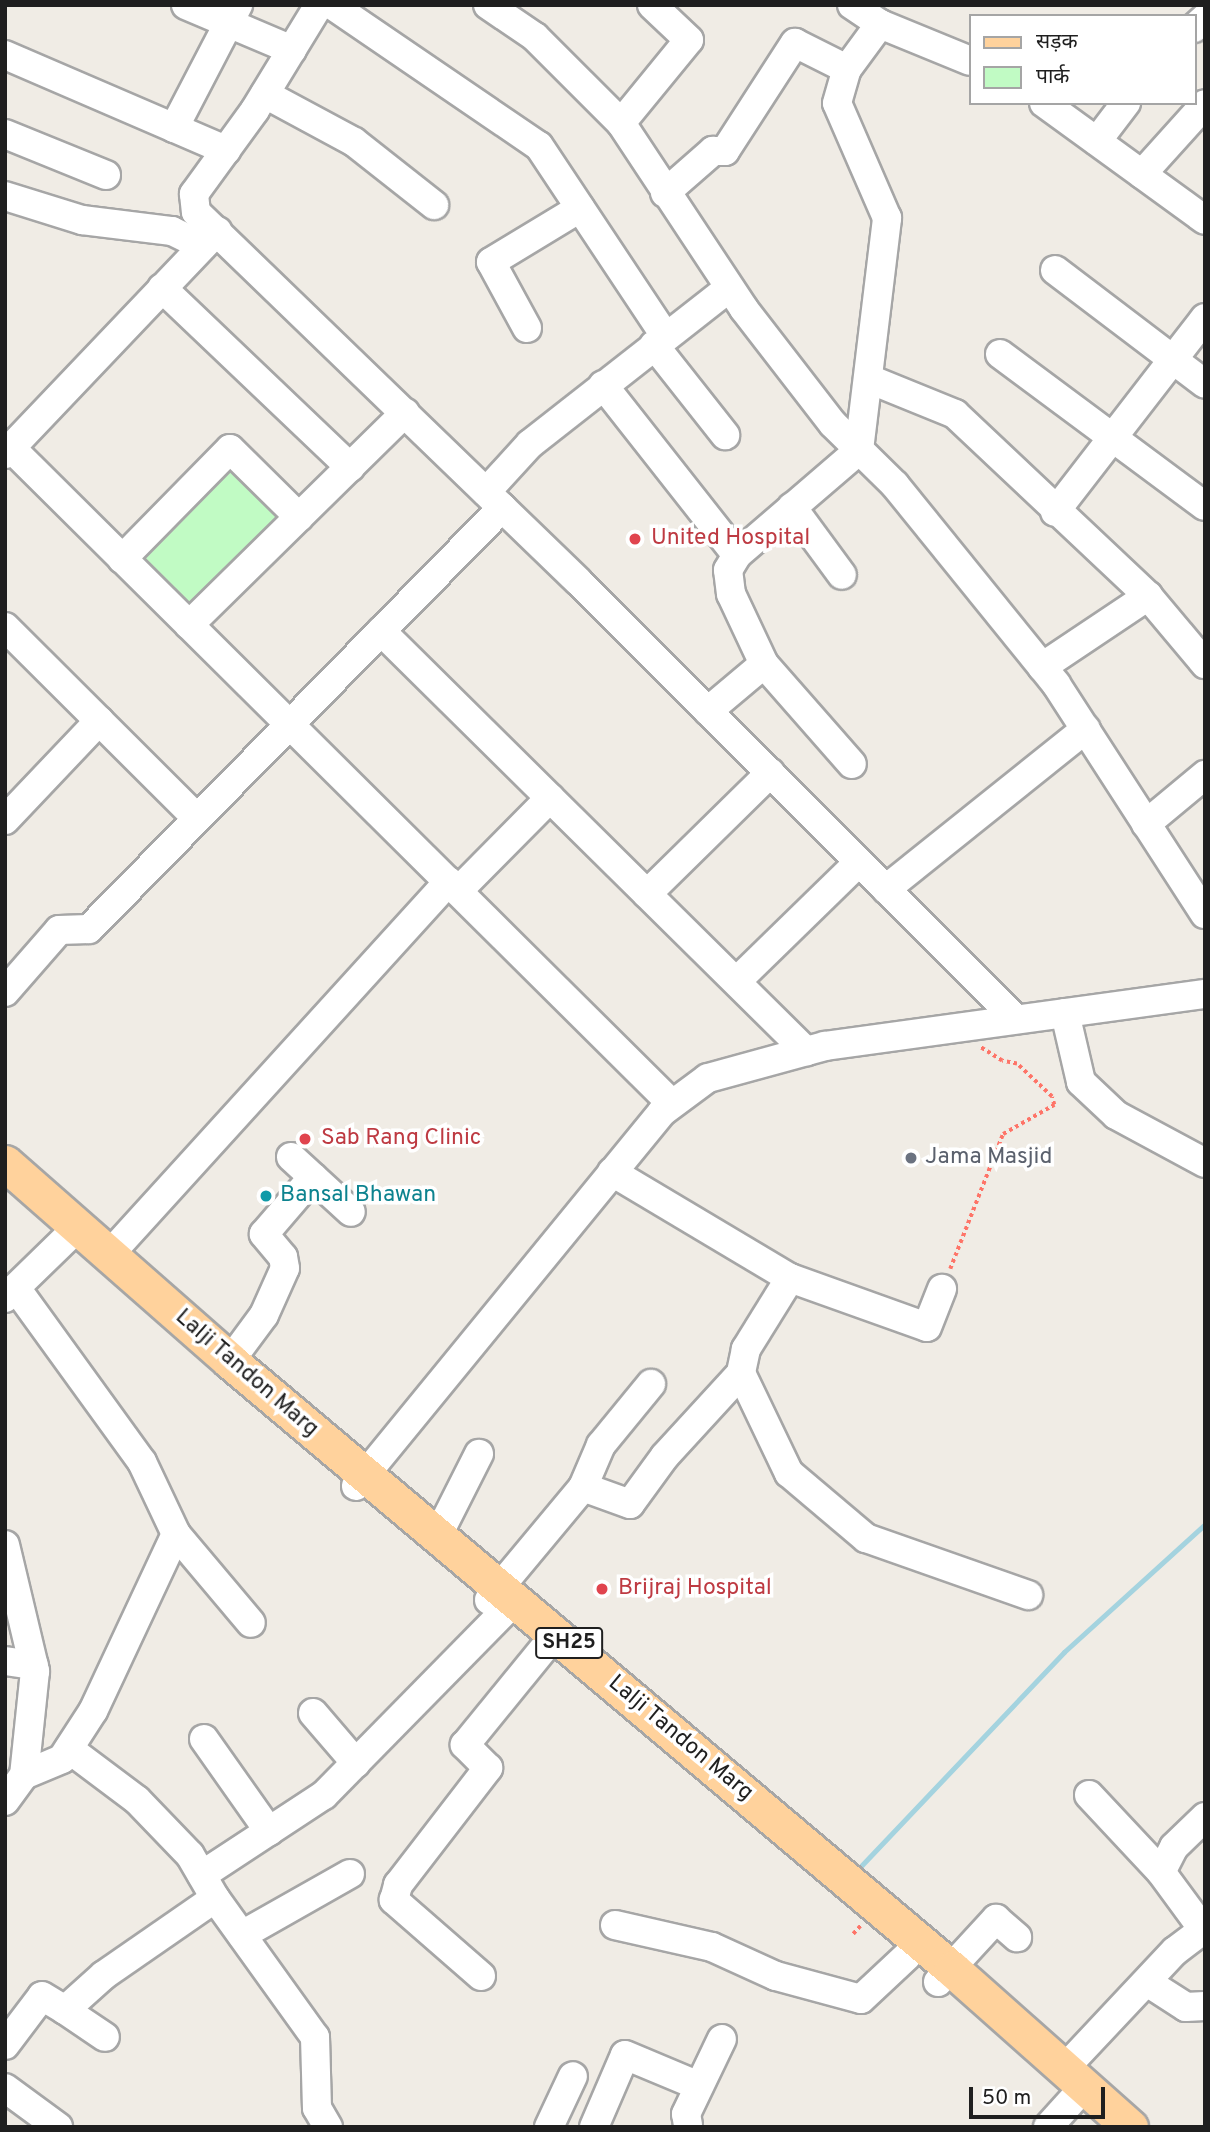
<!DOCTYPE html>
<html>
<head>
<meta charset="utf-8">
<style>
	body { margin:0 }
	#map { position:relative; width:1210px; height:2132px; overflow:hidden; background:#f0ece5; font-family:Overpass,"Noto Sans Devanagari",sans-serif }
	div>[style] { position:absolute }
	.park>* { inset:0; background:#c1fbc4; transform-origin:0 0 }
	.stream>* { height:5px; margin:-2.5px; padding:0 2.5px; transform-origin:2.5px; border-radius:2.5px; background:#a4d3df }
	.path>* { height:3.5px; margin-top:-1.75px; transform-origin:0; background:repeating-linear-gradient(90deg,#fe7468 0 3.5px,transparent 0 7px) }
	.roads { filter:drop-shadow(2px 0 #a6a6a6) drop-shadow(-2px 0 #a6a6a6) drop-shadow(0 2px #a6a6a6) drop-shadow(0 -2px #a6a6a6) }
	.minor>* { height:28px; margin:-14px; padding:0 14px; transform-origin:14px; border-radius:14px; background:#fff }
	.major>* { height:35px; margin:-17.5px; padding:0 17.5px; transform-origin:17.5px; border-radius:17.5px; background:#ffd29c }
	.dots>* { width:19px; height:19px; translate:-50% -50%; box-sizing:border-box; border:4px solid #fff; border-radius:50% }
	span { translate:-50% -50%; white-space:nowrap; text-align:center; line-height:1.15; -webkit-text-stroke:7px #fff; paint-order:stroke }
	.shield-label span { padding:2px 5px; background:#fff; border:2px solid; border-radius:5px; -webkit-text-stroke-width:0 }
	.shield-label { font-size:21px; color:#1f1f1f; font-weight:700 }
	.health-label { font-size:23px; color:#be3a42 }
	.left { translate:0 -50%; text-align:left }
	.worship-label { font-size:23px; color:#5b616d }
	.culture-label { font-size:23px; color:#0d838f }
	.street-label { font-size:23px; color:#1f1f1f }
	.frame { position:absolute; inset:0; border:7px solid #1f1f1f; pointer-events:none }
	.legend { position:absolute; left:969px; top:14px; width:228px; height:91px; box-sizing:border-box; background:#fff; border:2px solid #a5a5a5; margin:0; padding:9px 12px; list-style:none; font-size:21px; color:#1f1f1f }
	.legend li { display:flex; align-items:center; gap:14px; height:35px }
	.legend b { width:35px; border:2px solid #a5a5a5 }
	.scale { position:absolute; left:969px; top:2087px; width:136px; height:32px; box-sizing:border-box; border:4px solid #1f1f1f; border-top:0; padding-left:9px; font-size:21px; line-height:24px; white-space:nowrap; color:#1f1f1f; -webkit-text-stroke:5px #fff; paint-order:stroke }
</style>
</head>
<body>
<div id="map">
	<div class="park">
		<div style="left:231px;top:469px;width:66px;height:127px;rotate:44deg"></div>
	</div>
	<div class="stream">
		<div style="left:861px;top:1866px;width:295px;rotate:-46.5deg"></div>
		<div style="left:1064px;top:1652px;width:190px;rotate:-42.2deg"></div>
	</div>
	<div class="path">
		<div style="left:950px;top:1269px;width:145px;rotate:-68.6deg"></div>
		<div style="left:1003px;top:1134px;width:59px;rotate:-29.6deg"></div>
		<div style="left:1054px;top:1105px;width:8px;rotate:-104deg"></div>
		<div style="left:1052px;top:1097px;width:48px;rotate:-136.7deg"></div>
		<div style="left:1017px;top:1064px;width:15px;rotate:-169deg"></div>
		<div style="left:1002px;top:1061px;width:25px;rotate:-148deg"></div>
		<div style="left:853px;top:1934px;width:12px;rotate:-48deg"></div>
	</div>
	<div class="roads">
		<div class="minor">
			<div style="left:186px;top:5px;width:115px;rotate:23deg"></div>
			<div style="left:319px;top:5px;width:123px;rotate:121.4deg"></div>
			<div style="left:255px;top:110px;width:104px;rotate:126deg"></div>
			<div style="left:194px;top:194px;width:18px;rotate:84deg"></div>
			<div style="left:196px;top:212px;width:531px;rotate:44.01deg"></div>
			<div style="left:578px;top:581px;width:619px;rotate:45deg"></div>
			<div style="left:332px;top:5px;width:250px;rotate:34.3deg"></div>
			<div style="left:539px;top:146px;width:229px;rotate:56.4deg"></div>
			<div style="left:488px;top:5px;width:57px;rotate:34.2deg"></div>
			<div style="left:535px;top:37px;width:122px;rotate:45deg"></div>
			<div style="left:621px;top:123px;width:223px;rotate:56.5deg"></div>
			<div style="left:744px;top:309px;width:145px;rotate:52.3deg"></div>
			<div style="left:833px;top:424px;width:87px;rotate:44.5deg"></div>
			<div style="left:895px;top:485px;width:256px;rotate:51deg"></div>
			<div style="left:1056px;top:684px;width:274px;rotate:57.1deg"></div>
			<div style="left:852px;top:5px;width:34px;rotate:34deg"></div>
			<div style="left:880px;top:24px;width:97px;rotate:22.3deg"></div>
			<div style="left:1194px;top:28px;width:15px;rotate:-42deg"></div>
			<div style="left:5px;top:55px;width:241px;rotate:23.3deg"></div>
			<div style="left:265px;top:94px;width:101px;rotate:28.3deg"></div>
			<div style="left:354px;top:142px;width:102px;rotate:38.2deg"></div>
			<div style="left:1044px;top:103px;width:199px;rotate:36deg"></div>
			<div style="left:621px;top:123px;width:107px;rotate:-50.7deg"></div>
			<div style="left:689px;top:40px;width:51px;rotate:-136.6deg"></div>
			<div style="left:174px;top:128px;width:139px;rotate:-62.5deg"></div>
			<div style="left:5px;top:134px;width:109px;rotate:22.1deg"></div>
			<div style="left:1097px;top:141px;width:48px;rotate:-52.7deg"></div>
			<div style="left:1142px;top:174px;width:94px;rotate:-48deg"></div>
			<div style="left:665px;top:193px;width:64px;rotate:-41.2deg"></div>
			<div style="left:713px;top:151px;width:12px"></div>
			<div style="left:725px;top:151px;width:129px;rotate:-57.1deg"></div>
			<div style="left:795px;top:43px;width:58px;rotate:26.6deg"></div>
			<div style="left:5px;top:196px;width:81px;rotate:17.3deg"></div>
			<div style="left:82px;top:220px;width:91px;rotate:7deg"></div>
			<div style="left:172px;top:231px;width:34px;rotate:26deg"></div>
			<div style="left:1055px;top:270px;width:188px;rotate:37.2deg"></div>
			<div style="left:162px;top:288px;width:260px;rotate:43.6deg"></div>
			<div style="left:527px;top:328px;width:75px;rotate:-118.6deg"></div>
			<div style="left:491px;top:262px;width:104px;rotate:-31.2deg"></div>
			<div style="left:654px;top:345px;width:115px;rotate:51.7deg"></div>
			<div style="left:1000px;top:354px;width:255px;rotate:36.6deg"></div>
			<div style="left:869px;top:379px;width:93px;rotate:22.1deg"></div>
			<div style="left:955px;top:414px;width:265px;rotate:43.3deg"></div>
			<div style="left:1148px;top:596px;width:89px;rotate:50deg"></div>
			<div style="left:603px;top:385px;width:216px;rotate:51.8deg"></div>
			<div style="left:11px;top:448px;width:931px;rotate:44.78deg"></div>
			<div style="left:5px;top:454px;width:308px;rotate:-46.4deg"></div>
			<div style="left:486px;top:492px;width:65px;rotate:-47.5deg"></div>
			<div style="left:530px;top:444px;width:253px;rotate:-38.1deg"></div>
			<div style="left:792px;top:507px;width:84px;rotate:53.7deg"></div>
			<div style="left:1055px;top:512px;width:245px;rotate:-52.3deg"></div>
			<div style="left:122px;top:559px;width:154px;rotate:-45.5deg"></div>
			<div style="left:230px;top:449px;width:97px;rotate:44.6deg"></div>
			<div style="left:189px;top:625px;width:303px;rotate:-44.5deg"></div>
			<div style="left:5px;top:627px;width:271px;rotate:44.9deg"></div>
			<div style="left:381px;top:631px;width:598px;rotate:44.66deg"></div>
			<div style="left:764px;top:664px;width:133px;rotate:48.7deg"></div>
			<div style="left:1042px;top:667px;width:128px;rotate:-33.8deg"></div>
			<div style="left:708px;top:711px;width:73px;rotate:-40deg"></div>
			<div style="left:764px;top:664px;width:77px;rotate:-115.2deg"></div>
			<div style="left:731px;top:594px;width:24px;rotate:-97deg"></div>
			<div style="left:728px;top:570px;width:17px;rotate:-59deg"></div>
			<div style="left:737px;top:555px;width:161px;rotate:-40.7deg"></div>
			<div style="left:859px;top:450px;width:234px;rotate:-83.1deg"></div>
			<div style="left:887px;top:218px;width:125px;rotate:-113.5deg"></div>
			<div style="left:837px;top:103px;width:35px;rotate:-74deg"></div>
			<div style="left:847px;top:69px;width:56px;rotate:-53.7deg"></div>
			<div style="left:5px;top:820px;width:137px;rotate:-46.5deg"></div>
			<div style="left:1146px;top:824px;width:77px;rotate:-39.7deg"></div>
			<div style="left:886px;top:889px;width:256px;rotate:-38.7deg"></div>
			<div style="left:458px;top:891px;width:131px;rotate:-45.3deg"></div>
			<div style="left:647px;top:894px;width:173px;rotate:-44.5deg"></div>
			<div style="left:737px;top:981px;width:170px;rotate:-44.3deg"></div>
			<div style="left:5px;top:992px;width:82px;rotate:-48.9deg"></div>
			<div style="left:59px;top:930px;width:30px;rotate:-2deg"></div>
			<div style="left:89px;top:929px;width:590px;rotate:-45.55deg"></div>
			<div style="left:1065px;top:1013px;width:71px;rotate:76.9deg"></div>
			<div style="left:1081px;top:1082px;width:48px;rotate:43.3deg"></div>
			<div style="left:1116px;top:1115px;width:101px;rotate:28.3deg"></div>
			<div style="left:291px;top:1157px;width:81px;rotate:42.5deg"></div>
			<div style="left:612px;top:1172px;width:207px;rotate:30.8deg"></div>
			<div style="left:790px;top:1278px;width:84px;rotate:121.8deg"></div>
			<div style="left:746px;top:1349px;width:25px;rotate:102deg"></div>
			<div style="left:741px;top:1373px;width:111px;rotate:64.4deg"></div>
			<div style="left:789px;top:1473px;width:101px;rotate:40.2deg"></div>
			<div style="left:866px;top:1538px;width:172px;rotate:19.4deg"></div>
			<div style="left:109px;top:1255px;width:505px;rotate:-47.73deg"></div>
			<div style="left:790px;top:1278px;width:145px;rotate:19.7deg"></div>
			<div style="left:927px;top:1327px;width:41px;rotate:-68.5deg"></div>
			<div style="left:16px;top:1288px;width:215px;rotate:54.1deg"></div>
			<div style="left:142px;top:1462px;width:80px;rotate:64.7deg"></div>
			<div style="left:176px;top:1534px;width:195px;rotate:115.1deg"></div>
			<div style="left:93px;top:1711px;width:57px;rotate:122.9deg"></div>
			<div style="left:62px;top:1759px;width:41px;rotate:157.2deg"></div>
			<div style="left:5px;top:1298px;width:102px;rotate:-44.2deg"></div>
			<div style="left:230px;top:1361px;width:57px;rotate:-53.5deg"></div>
			<div style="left:264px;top:1315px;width:51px;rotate:-65.9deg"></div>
			<div style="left:285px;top:1268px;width:11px;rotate:-100deg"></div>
			<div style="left:283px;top:1257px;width:30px;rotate:-130deg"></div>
			<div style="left:264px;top:1234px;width:75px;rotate:-49.3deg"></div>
			<div style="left:356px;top:1486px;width:483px;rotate:-50.7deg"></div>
			<div style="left:662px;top:1112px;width:57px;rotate:-36.5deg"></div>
			<div style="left:708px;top:1078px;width:121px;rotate:-15.3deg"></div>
			<div style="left:825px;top:1046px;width:384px;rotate:-7.8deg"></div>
			<div style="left:583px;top:1487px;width:50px;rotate:19.9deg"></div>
			<div style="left:630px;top:1504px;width:59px;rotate:-53.9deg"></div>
			<div style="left:665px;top:1456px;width:113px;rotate:-47.5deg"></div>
			<div style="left:176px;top:1534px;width:116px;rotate:49.9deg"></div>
			<div style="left:438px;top:1535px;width:91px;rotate:-63.2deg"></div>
			<div style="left:5px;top:1545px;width:130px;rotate:76.6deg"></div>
			<div style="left:35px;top:1671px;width:105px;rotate:96deg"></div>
			<div style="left:24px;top:1775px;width:32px;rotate:126deg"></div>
			<div style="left:489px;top:1600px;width:147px;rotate:-50.2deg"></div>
			<div style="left:583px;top:1487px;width:46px;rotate:-66.8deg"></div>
			<div style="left:601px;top:1445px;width:79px;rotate:-50.7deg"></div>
			<div style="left:5px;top:1661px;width:29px;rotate:8deg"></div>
			<div style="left:313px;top:1713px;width:66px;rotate:49.3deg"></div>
			<div style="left:204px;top:1739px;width:113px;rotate:54.8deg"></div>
			<div style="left:69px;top:1749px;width:85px;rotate:36.9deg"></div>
			<div style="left:137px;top:1800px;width:76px;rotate:46.1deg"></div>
			<div style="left:190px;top:1855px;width:50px;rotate:59.8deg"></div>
			<div style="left:215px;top:1898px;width:171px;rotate:54.3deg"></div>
			<div style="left:315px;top:2037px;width:71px;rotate:88.4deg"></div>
			<div style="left:317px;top:2108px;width:22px;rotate:60deg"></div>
			<div style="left:1089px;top:1795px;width:105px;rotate:46.9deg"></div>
			<div style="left:1205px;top:1817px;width:43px;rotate:135.9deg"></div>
			<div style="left:1174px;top:1847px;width:28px;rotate:117deg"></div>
			<div style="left:1161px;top:1872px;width:74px;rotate:53.7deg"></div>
			<div style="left:202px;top:1875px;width:146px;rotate:-33.3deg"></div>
			<div style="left:324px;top:1795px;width:257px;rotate:-45.5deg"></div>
			<div style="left:615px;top:1925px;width:99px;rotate:12.8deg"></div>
			<div style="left:712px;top:1947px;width:70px;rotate:24.4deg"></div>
			<div style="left:776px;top:1976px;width:88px;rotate:15.1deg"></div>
			<div style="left:861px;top:1999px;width:63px;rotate:-43.1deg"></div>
			<div style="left:242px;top:1935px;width:124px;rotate:-29.5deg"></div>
			<div style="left:481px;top:1976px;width:116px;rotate:-138.9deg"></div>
			<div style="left:394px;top:1900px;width:16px;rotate:-75deg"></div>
			<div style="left:398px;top:1885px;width:148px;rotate:-52.4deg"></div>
			<div style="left:488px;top:1768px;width:33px;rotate:-135deg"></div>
			<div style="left:465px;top:1745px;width:127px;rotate:-50.8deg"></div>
			<div style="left:938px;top:1982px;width:86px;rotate:-47.4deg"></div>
			<div style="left:996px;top:1919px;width:28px;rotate:41deg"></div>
			<div style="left:1147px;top:1982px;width:46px;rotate:32.7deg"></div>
			<div style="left:1186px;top:2007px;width:19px;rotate:-3deg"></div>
			<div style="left:65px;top:2010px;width:48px;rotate:34deg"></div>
			<div style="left:5px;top:2045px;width:61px;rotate:-52.9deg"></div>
			<div style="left:42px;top:1996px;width:27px;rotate:31deg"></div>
			<div style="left:65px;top:2010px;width:52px;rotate:-41.9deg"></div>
			<div style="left:104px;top:1975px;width:135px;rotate:-34.7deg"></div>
			<div style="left:1064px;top:2069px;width:162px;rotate:-46.8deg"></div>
			<div style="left:1175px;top:1951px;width:35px;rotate:-37deg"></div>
			<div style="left:5px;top:2088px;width:66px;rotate:36.3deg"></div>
			<div style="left:688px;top:2125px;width:11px;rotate:-100deg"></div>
			<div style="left:686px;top:2114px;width:83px;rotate:-64.4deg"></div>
			<div style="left:549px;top:2127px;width:56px;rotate:-64.8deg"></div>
			<div style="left:594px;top:2127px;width:78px;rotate:-66.7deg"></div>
			<div style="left:625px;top:2055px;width:80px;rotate:22.7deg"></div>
			<div style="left:1048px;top:2127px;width:55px;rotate:-47.9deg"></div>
		</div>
		<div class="major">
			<div style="left:5px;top:1163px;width:300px;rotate:41.3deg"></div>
			<div style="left:230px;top:1361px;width:944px;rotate:40.1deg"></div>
			<div style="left:952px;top:1969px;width:238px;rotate:41.6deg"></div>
		</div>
	</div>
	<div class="dots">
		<div style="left:635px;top:539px;background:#e0444e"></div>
		<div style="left:305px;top:1139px;background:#e0444e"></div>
		<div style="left:911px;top:1158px;background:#6b7280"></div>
		<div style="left:266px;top:1196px;background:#0f9aa8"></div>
		<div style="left:602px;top:1589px;background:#e0444e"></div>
	</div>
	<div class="shield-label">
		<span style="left:569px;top:1643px">SH25</span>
	</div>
	<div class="health-label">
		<span class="left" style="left:651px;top:539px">United Hospital</span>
		<span class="left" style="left:321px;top:1139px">Sab Rang Clinic</span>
		<span class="left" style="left:618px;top:1589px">Brijraj Hospital</span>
	</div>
	<div class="worship-label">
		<span class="left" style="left:925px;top:1158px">Jama Masjid</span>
	</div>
	<div class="culture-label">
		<span class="left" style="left:280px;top:1196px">Bansal Bhawan</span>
	</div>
	<div class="street-label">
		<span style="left:246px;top:1374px;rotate:41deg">Lalji Tandon Marg</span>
		<span style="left:680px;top:1739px;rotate:40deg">Lalji Tandon Marg</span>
	</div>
	<div class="frame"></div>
	<ul class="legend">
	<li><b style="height:9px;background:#ffd29c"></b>सड़क</li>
	<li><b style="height:19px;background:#c1fbc4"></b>पार्क</li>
	</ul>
	<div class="scale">50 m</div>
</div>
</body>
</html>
